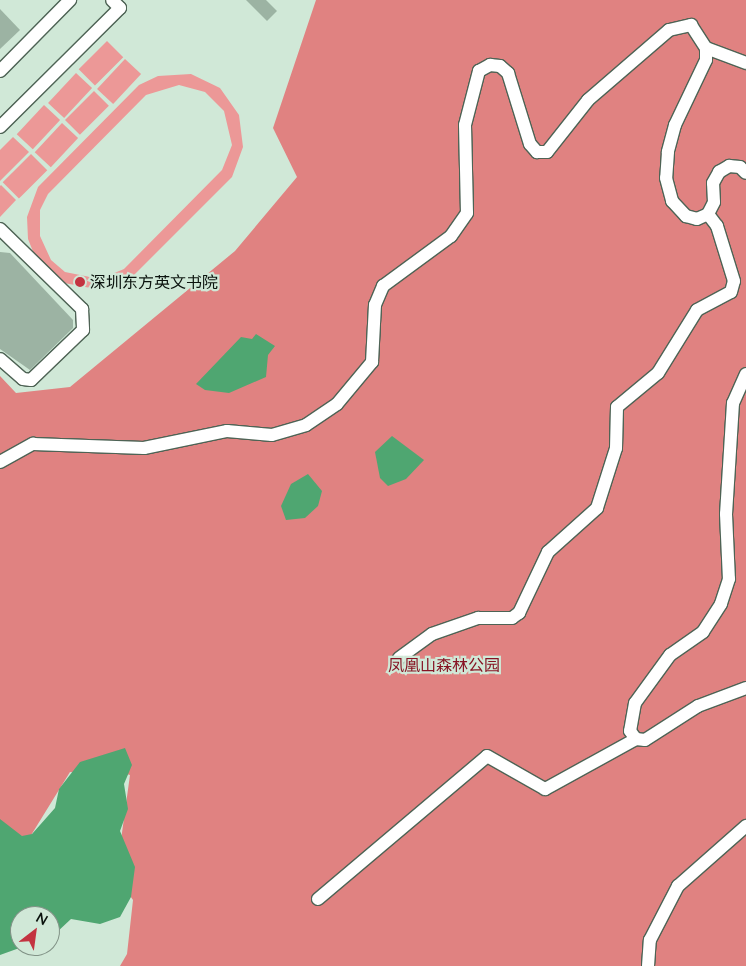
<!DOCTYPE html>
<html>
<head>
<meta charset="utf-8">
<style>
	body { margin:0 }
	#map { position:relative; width:746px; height:966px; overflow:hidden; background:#d0e8d7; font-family:Lato,"Noto Sans SC",sans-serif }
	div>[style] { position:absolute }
	.green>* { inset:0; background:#ec9897; transform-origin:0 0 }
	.forest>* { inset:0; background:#e08281 }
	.water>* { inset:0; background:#4fa671 }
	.building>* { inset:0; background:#9cb3a3 }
	.roads { filter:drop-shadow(1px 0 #4e6355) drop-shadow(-1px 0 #4e6355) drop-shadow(0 1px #4e6355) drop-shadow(0 -1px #4e6355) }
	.minor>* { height:12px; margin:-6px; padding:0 6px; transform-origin:6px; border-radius:6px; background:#fff }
	.dots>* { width:14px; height:14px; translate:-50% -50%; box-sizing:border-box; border:2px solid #d0e8d7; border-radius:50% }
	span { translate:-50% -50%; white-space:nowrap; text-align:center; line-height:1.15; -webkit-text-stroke:4.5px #d0e8d7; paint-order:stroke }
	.poi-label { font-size:16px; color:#0a120d }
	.left { translate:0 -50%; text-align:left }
	.park-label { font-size:16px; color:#861323 }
	.north { position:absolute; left:10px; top:906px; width:50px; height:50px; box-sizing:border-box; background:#d0e8d7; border:1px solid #819286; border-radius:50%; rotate:30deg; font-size:14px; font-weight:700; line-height:20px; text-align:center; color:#0a120d }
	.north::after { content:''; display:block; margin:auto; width:18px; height:22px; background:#c33340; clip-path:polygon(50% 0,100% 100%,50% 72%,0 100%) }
</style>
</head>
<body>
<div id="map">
	<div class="green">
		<div style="left:107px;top:41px;width:23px;height:40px;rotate:45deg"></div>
		<div style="left:125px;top:59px;width:22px;height:41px;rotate:43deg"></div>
		<div style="left:76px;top:73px;width:22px;height:41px;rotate:43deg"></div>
		<div style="clip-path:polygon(evenodd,191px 74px,220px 88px,239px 115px,243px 147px,232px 177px,131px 278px,101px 290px,59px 282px,36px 259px,28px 239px,27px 217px,38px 187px,139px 85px,158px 76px,191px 74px,179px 85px,205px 92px,224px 111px,232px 145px,222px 170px,124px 269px,100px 279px,65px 272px,51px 260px,40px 236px,40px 210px,48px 194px,146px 95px,179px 85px)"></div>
		<div style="left:94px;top:91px;width:21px;height:41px;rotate:45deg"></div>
		<div style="left:44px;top:105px;width:22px;height:40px;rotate:43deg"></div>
		<div style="left:62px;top:123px;width:22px;height:40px;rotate:43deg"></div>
		<div style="clip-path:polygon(13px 137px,29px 152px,0 181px,0 150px)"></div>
		<div style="left:31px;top:154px;width:23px;height:40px;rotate:45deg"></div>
		<div style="clip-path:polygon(1px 185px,16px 200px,0 217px,0 186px)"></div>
	</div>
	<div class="forest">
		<div style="clip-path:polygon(316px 0,746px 0,746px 966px,120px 966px,127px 954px,133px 900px,116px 876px,130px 775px,101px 766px,90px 774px,70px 772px,25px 845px,0 836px,0 376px,16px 393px,70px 387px,235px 251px,297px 177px,273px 128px)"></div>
	</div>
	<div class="water">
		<div style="clip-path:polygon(256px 334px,275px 346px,268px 355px,266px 377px,229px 393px,205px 390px,196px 384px,241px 337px,252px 339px)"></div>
		<div style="clip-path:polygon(392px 436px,424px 460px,406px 479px,388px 486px,380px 478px,375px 452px)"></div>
		<div style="clip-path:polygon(308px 474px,322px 491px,318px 506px,305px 518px,286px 520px,281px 506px,291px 484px)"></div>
		<div style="clip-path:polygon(125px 748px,132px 765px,124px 784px,128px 809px,120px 831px,135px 867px,131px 897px,120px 917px,100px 924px,71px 919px,56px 933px,50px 933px,50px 916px,20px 916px,20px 946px,25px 946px,0 955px,0 819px,22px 836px,32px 834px,55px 808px,59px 789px,80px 762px)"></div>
	</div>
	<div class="building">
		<div style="clip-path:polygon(246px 0,266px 0,277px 11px,267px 21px)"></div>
		<div style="clip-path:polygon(0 9px,20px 30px,0 49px)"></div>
		<div style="clip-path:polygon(0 252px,10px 253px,73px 320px,73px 328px,30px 370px,0 349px)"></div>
	</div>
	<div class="roads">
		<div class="minor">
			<div style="left:706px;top:48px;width:43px;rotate:20.6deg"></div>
			<div style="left:0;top:71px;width:100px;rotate:-45.4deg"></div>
			<div style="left:0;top:127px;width:169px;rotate:-44.8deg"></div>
			<div style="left:120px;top:8px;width:11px;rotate:-135deg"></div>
			<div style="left:0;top:229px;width:115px;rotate:44.3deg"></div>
			<div style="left:82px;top:309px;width:21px;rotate:87deg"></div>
			<div style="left:83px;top:330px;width:72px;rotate:136.1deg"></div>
			<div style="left:31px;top:380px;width:8px;rotate:-173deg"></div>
			<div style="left:23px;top:379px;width:30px;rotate:-139deg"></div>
			<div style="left:746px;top:374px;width:32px;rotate:114deg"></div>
			<div style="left:733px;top:403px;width:111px;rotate:93.6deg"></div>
			<div style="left:726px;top:514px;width:65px;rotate:87.4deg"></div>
			<div style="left:729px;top:579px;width:26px;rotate:108deg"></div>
			<div style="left:721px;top:604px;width:33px;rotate:123deg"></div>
			<div style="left:703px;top:632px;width:40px;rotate:145.1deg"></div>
			<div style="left:670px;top:655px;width:59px;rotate:126.1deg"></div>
			<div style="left:635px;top:703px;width:28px;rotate:100deg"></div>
			<div style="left:630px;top:731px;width:10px;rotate:53deg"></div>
			<div style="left:636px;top:739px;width:9px;rotate:6deg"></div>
			<div style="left:645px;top:740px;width:63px;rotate:-32.7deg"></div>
			<div style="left:698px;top:706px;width:51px;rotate:-20.6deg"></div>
			<div style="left:0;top:462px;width:38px;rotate:-29deg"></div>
			<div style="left:33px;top:444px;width:111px;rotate:2.1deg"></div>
			<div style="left:144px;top:448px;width:85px;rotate:-11.6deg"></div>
			<div style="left:227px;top:431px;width:45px;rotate:5.1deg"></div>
			<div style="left:272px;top:435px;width:35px;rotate:-16deg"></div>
			<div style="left:306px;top:425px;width:37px;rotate:-34deg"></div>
			<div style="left:337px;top:404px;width:55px;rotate:-50.2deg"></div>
			<div style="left:372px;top:362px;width:57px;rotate:-87deg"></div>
			<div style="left:375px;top:305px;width:21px;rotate:-67deg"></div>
			<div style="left:383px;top:286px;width:84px;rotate:-36.3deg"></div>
			<div style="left:451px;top:236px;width:28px;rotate:-55deg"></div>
			<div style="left:467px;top:213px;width:88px;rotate:-91.3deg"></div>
			<div style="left:465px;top:125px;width:56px;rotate:-75.5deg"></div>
			<div style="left:479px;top:71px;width:13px;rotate:-29deg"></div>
			<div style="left:490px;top:65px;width:10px;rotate:6deg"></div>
			<div style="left:500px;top:66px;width:11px;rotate:41deg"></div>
			<div style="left:508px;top:73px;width:74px;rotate:72.8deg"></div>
			<div style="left:530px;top:144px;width:11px;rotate:49deg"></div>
			<div style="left:537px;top:152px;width:10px"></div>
			<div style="left:547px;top:152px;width:66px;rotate:-51.7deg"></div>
			<div style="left:588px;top:100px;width:107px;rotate:-40.8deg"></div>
			<div style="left:669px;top:30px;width:23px;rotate:-13deg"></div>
			<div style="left:691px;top:25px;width:27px;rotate:57deg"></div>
			<div style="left:706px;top:48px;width:12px;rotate:90deg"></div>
			<div style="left:706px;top:60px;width:72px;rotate:115.5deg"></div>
			<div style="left:675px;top:125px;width:28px;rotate:105deg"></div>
			<div style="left:668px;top:152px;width:26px;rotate:94deg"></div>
			<div style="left:666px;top:178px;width:24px;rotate:75deg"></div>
			<div style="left:672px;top:201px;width:21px;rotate:47deg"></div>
			<div style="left:686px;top:216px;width:11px;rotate:15deg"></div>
			<div style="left:697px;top:219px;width:12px;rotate:-24deg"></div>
			<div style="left:708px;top:214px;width:13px;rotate:-63deg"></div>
			<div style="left:714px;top:202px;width:19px;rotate:-93deg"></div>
			<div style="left:713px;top:183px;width:13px;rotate:-61deg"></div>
			<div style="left:719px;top:172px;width:12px;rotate:-31deg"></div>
			<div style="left:729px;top:166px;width:11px;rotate:5deg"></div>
			<div style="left:740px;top:167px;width:8px;rotate:45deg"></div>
			<div style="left:399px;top:658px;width:41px;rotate:-36deg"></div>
			<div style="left:432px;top:634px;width:49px;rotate:-19.2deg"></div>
			<div style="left:478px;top:618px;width:34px"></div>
			<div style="left:512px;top:618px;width:9px;rotate:-36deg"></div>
			<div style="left:519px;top:613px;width:68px;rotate:-64.6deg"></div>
			<div style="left:548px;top:552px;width:66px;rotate:-41.9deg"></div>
			<div style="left:597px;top:508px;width:63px;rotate:-72.4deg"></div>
			<div style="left:616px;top:448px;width:41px;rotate:-88.6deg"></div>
			<div style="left:617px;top:407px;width:53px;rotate:-39.7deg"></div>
			<div style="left:658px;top:373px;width:74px;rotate:-58.2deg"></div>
			<div style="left:697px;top:310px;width:38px;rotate:-28deg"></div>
			<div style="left:731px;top:292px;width:11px;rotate:-75deg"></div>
			<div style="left:734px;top:281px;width:58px;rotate:-107.2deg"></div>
			<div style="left:717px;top:226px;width:15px;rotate:-127deg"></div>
			<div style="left:318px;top:899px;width:221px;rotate:-40.2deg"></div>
			<div style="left:487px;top:756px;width:67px;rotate:29.6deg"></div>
			<div style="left:545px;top:789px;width:104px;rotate:-28.8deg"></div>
			<div style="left:648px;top:966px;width:26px;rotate:-86deg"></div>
			<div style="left:650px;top:940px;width:61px;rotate:-62.6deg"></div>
			<div style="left:678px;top:886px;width:91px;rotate:-41.4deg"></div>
		</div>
	</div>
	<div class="dots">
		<div style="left:80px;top:282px;background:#c33340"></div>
	</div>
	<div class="poi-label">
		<span class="left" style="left:90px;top:282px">深圳东方英文书院</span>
	</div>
	<div class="park-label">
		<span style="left:444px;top:665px">凤凰山森林公园</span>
	</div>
	<div class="north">N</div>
</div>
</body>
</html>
